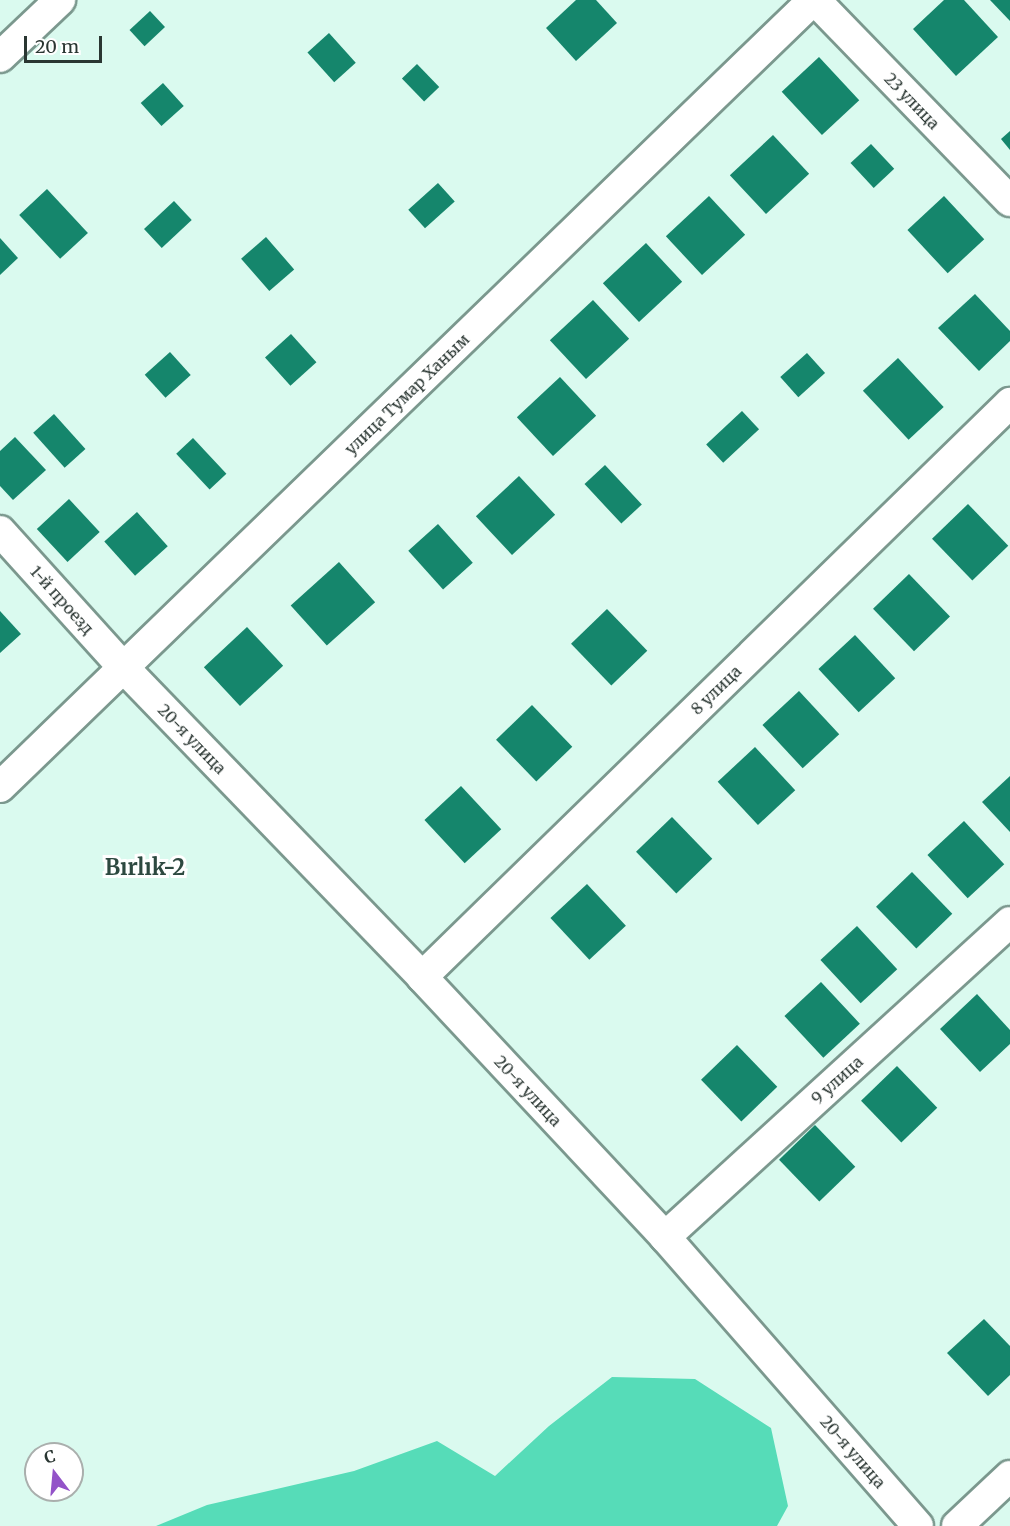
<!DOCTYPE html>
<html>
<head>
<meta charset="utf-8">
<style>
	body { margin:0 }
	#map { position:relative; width:1010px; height:1526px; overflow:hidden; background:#dafaef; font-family:Merriweather,serif }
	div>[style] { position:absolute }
	.water>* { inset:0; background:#56dcb8 }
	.building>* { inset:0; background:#15866c; transform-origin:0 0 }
	.roads { filter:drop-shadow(2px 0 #7b988e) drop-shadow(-2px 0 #7b988e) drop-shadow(0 2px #7b988e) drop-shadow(0 -2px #7b988e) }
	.minor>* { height:30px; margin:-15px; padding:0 15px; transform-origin:15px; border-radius:15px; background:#fff }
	span { translate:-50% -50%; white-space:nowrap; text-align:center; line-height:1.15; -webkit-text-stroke:6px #fff; paint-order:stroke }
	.street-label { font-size:16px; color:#2a3632 }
	.district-label { font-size:22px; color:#2d4940; font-weight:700 }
	.north { position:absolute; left:24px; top:1442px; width:60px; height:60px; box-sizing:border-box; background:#fff; border:2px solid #aaafad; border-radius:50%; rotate:344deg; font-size:16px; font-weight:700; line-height:24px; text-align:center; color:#2a3632 }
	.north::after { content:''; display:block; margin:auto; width:21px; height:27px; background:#9353c8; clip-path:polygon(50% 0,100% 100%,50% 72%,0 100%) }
	.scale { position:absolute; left:24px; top:36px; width:78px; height:27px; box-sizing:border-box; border:3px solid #2a3632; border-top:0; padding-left:8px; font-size:18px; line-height:21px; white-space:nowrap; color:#2a3632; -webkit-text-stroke:4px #fff; paint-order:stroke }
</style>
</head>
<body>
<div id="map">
	<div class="water">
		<div style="clip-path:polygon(612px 1377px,695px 1379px,771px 1428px,788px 1506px,777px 1526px,156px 1526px,207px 1505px,354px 1471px,437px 1441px,495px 1476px,549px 1426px)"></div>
	</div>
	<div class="building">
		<div style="clip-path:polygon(576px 0,596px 0,617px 23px,576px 61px,546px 28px)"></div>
		<div style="clip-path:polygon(944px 0,964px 0,998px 37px,956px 76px,913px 29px)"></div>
		<div style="clip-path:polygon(990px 0,1010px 0,1010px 21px)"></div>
		<div style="left:150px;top:11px;width:22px;height:28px;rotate:47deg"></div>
		<div style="left:329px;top:33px;width:40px;height:29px;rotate:48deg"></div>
		<div style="left:819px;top:57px;width:59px;height:51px;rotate:47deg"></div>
		<div style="left:417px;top:64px;width:32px;height:21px;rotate:46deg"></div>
		<div style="left:163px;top:83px;width:31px;height:30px;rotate:48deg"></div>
		<div style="clip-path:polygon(1010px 131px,1010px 150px,1001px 139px)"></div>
		<div style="left:773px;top:135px;width:53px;height:59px;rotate:47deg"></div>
		<div style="left:871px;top:144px;width:34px;height:28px;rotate:47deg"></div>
		<div style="left:438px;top:183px;width:25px;height:40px;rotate:48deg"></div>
		<div style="left:47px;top:189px;width:60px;height:38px;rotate:47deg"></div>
		<div style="left:709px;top:196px;width:53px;height:59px;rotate:47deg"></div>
		<div style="left:944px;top:196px;width:59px;height:50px;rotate:47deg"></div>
		<div style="left:174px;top:201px;width:26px;height:41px;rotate:47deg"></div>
		<div style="left:266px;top:237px;width:43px;height:33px;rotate:49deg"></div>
		<div style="clip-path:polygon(0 238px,18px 258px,0 275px)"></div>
		<div style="left:646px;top:243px;width:53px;height:59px;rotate:47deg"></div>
		<div style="clip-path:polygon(975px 294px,1010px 331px,1010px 341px,979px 371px,938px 328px)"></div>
		<div style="left:593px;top:300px;width:53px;height:59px;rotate:47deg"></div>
		<div style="left:291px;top:334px;width:38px;height:35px;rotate:48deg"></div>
		<div style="left:170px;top:352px;width:31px;height:34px;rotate:48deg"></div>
		<div style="left:807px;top:353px;width:27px;height:36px;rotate:48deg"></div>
		<div style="left:898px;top:358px;width:67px;height:48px;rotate:47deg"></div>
		<div style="left:560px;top:377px;width:53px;height:59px;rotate:47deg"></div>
		<div style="left:742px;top:411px;width:25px;height:49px;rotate:47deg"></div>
		<div style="left:54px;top:414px;width:47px;height:28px;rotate:48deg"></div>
		<div style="clip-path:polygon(15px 437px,46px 470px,13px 500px,0 486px,0 451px)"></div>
		<div style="left:193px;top:438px;width:49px;height:23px;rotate:47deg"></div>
		<div style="left:605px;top:465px;width:54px;height:28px;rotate:47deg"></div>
		<div style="left:519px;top:476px;width:53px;height:59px;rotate:47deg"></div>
		<div style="left:69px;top:499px;width:45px;height:44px;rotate:47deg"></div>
		<div style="left:968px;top:504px;width:58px;height:50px;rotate:46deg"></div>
		<div style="left:137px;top:512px;width:46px;height:44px;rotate:48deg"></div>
		<div style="left:438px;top:524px;width:52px;height:40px;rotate:48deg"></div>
		<div style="left:339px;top:562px;width:54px;height:65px;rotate:48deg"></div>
		<div style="left:909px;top:574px;width:59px;height:50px;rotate:46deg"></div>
		<div style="left:607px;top:609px;width:58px;height:50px;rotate:46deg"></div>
		<div style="clip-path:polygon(0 611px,21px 634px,0 653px)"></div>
		<div style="left:247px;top:627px;width:53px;height:59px;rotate:47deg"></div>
		<div style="left:855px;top:635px;width:59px;height:50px;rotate:47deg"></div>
		<div style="left:799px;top:691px;width:59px;height:50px;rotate:47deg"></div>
		<div style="left:532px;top:705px;width:58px;height:50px;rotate:46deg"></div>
		<div style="left:755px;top:747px;width:59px;height:51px;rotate:47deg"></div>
		<div style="clip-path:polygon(1010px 776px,1010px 832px,982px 802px)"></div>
		<div style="left:461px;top:786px;width:59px;height:50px;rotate:47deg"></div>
		<div style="left:672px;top:817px;width:58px;height:50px;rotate:46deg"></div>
		<div style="left:964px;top:821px;width:59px;height:50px;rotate:47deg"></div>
		<div style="left:912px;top:872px;width:58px;height:50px;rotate:46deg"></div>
		<div style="left:587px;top:884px;width:57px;height:50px;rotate:47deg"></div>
		<div style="left:857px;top:926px;width:59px;height:50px;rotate:47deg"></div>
		<div style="left:821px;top:982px;width:57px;height:50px;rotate:47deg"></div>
		<div style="clip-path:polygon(977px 994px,1010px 1030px,1010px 1044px,980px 1072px,940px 1029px)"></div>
		<div style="left:737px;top:1045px;width:58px;height:50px;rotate:46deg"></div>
		<div style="left:897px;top:1066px;width:58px;height:50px;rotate:46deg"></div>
		<div style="left:815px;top:1125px;width:58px;height:50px;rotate:46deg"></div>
		<div style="clip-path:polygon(984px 1319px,1010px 1346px,1010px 1375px,988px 1396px,947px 1353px)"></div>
	</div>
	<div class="roads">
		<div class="minor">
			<div style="left:815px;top:0;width:280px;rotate:45.9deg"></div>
			<div style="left:0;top:57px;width:83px;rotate:-43.5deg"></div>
			<div style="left:0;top:531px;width:185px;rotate:47.9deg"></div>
			<div style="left:124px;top:668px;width:429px;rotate:46deg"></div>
			<div style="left:422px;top:977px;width:356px;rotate:46.9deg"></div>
			<div style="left:665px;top:1237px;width:384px;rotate:48.8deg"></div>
			<div style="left:0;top:787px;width:1132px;rotate:-44.07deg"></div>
			<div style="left:422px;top:977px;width:822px;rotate:-44.31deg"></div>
			<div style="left:665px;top:1237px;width:467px;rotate:-42.4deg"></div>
			<div style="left:957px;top:1526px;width:73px;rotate:-43.3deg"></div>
		</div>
	</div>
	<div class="street-label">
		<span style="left:912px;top:101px;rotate:46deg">23 улица</span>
		<span style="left:407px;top:394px;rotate:-44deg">улица Тумар Ханым</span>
		<span style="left:62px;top:600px;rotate:48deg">1-й проезд</span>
		<span style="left:716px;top:690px;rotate:-44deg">8 улица</span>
		<span style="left:192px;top:739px;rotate:46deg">20-я улица</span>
		<span style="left:837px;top:1080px;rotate:-42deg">9 улица</span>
		<span style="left:528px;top:1091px;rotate:47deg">20-я улица</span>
		<span style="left:853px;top:1452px;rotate:49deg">20-я улица</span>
	</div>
	<div class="district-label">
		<span style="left:145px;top:868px">Bırlık-2</span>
	</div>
	<div class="north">С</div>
	<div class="scale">20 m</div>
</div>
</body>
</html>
